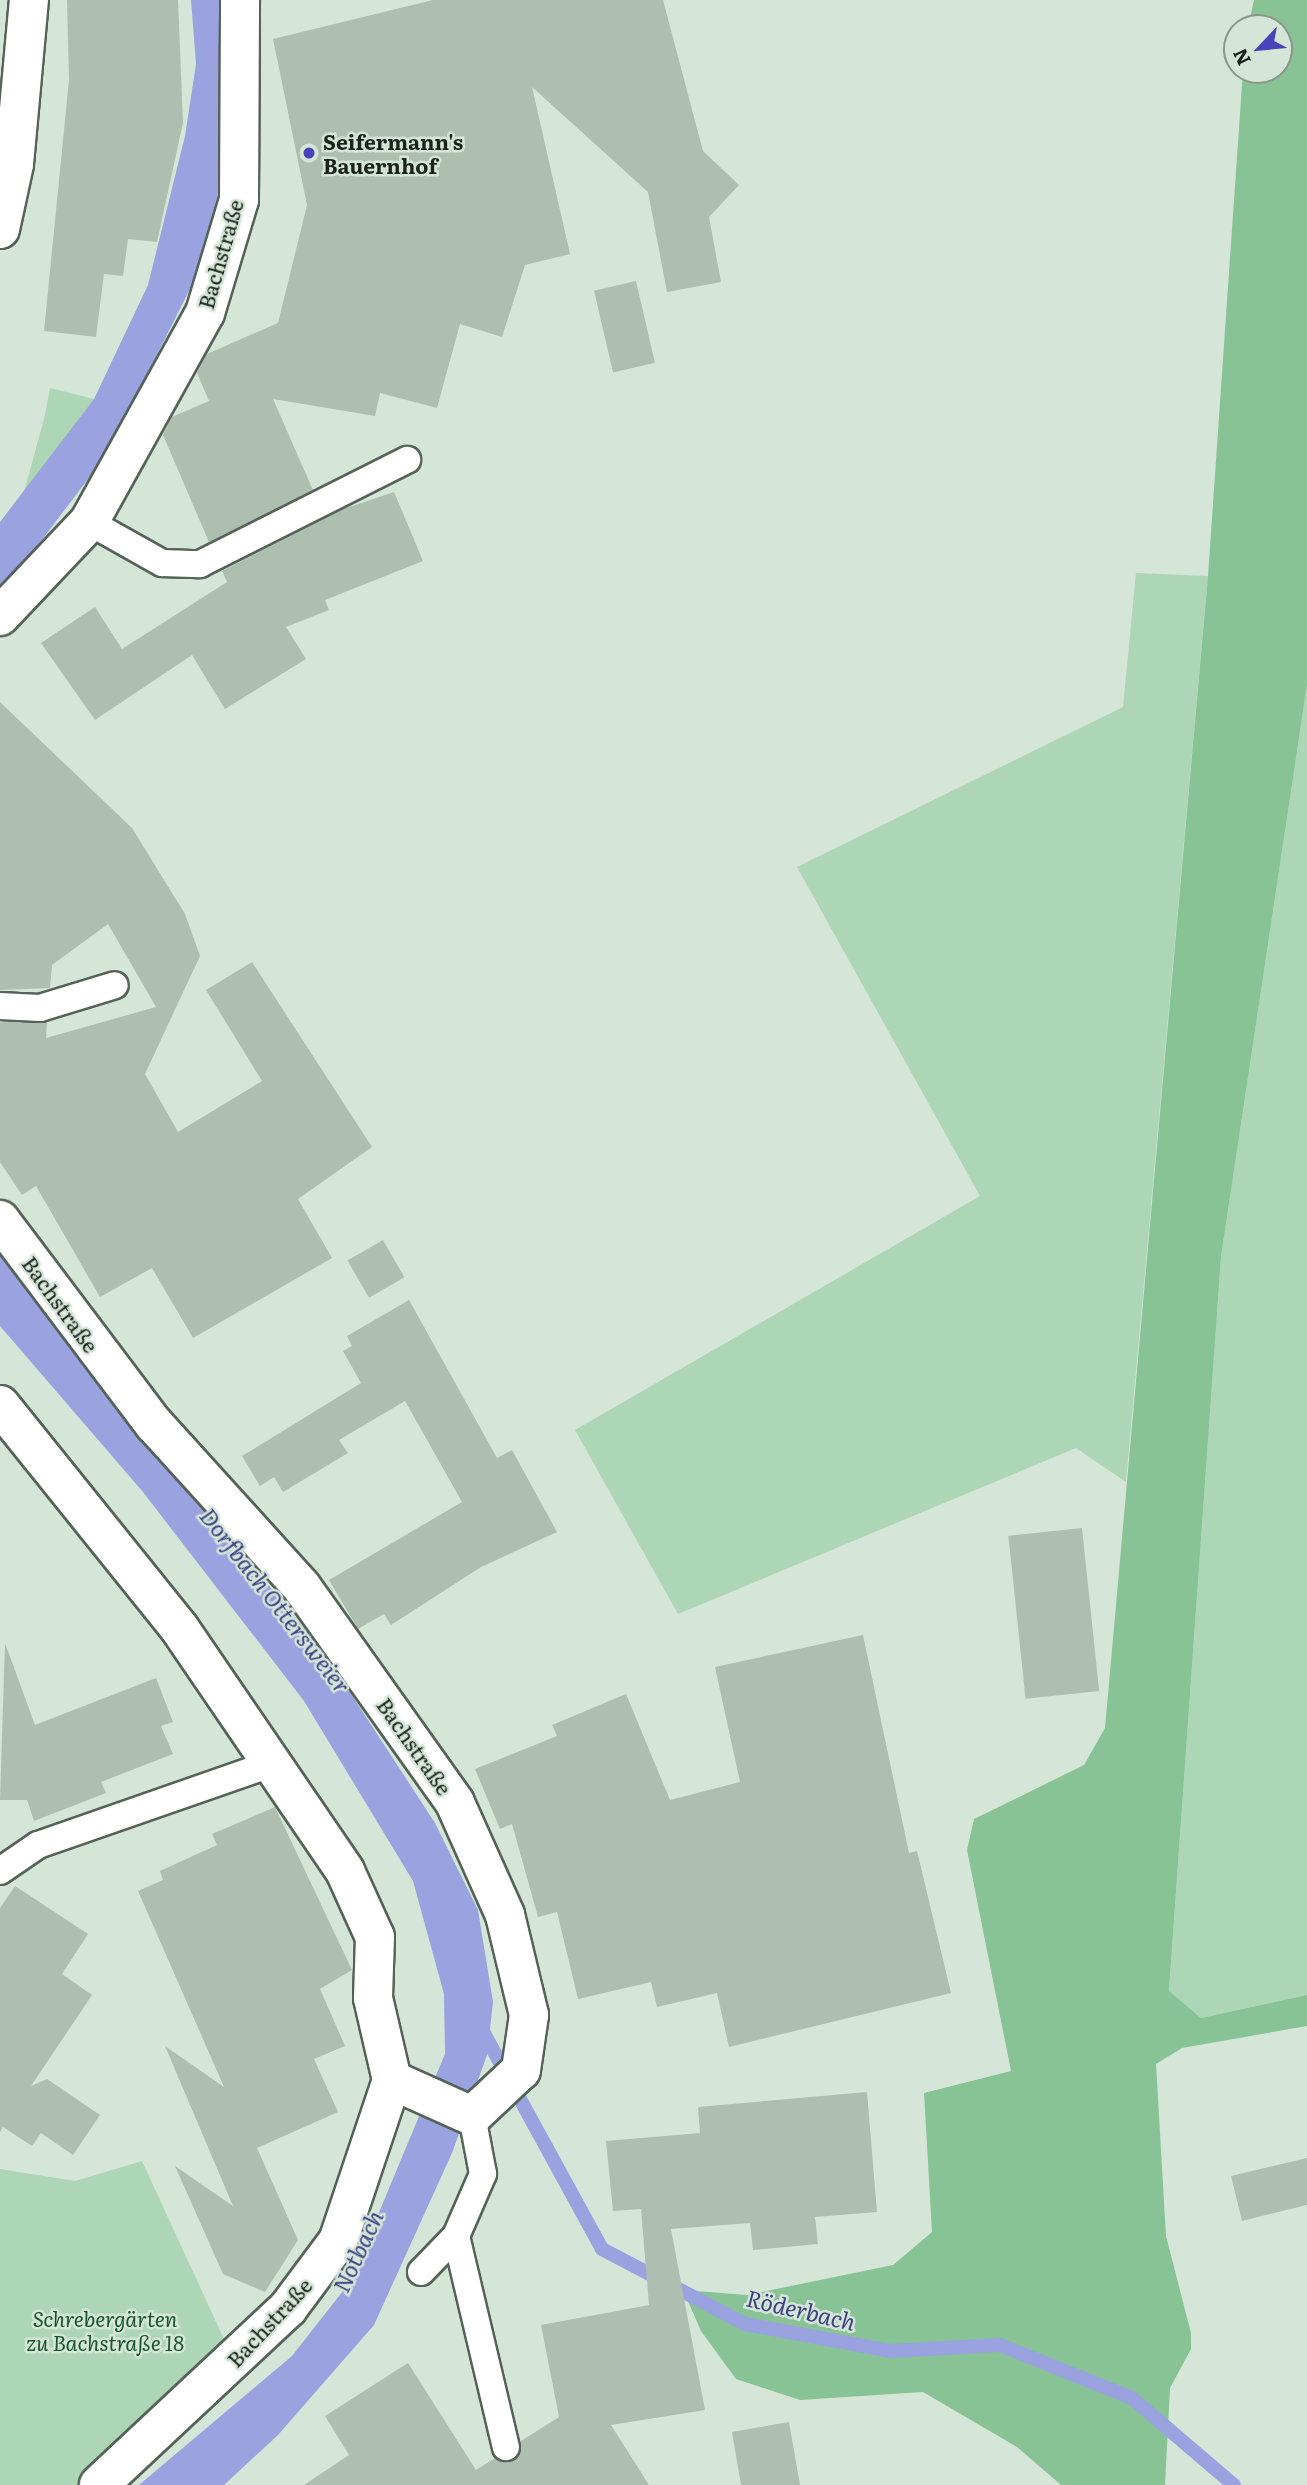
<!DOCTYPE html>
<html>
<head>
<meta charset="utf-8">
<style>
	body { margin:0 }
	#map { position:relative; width:1307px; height:2485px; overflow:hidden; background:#d5e6d8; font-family:Literata,serif }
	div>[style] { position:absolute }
	.green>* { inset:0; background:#acd6b5 }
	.forest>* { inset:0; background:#88c396 }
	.water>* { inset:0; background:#9aa2df }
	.stream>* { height:14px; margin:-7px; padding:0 7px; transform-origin:7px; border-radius:7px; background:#9aa2df }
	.building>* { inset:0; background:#aebeb1; transform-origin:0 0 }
	.roads { filter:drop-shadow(2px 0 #546257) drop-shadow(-2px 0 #546257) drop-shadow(0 2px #546257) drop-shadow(0 -2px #546257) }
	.service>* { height:26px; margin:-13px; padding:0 13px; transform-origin:13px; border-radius:13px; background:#fff }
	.minor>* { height:38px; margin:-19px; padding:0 19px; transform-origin:19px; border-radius:19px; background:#fff }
	.dots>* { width:19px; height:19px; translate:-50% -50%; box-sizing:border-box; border:4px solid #d5e6d8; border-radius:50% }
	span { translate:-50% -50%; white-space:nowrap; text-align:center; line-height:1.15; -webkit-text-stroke:5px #d5e6d8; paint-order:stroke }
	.poi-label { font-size:21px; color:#1b211c; font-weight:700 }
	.left { translate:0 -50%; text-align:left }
	.street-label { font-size:21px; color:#1b211c }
	.park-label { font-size:21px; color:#16572d; font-style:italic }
	.water-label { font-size:23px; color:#3c4088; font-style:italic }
	.north { position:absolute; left:1223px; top:14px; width:70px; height:70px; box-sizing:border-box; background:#d5e6d8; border:2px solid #8b978d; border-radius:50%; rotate:244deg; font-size:19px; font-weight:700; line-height:28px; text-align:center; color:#1b211c }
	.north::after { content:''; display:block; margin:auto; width:24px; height:32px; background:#4744ba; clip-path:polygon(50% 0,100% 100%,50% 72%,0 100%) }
</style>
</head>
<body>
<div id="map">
	<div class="green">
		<div style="clip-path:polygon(50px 388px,94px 399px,24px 492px,44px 419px)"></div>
		<div style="clip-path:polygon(1136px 573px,1208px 576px,1126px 1482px,1076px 1448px,678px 1614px,575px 1430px,980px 1196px,797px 867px,1123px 707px)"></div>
		<div style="clip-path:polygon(1307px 685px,1307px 1995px,1201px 2018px,1169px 1992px,1221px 1257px)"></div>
		<div style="clip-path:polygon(142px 2161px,235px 2363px,81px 2485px,0 2485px,0 2169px,75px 2181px)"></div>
	</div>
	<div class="forest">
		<div style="clip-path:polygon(1254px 0,1307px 0,1307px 685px,1221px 1257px,1169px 1991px,1201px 2018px,1307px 1995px,1307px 2026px,1182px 2048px,1156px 2064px,1166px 2236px,1191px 2333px,1191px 2349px,1170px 2388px,1165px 2485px,1061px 2485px,1017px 2447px,923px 2392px,800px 2400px,736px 2379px,701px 2331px,683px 2290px,747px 2295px,893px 2265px,932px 2232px,924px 2093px,1011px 2071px,967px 1850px,974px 1819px,1084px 1765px,1105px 1728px,1208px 576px,1243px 70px,1279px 70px,1279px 28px,1248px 28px)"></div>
	</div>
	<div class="water">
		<div style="clip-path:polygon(191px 0,227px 0,221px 180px,203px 263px,107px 454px,0 595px,0 522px,94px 399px,148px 285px,185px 136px,196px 64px)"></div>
		<div style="clip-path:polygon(0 1248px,106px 1390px,323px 1651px,435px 1823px,478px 1910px,493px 2002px,487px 2055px,452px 2153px,374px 2325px,278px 2435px,224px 2485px,139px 2485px,292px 2356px,350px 2282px,445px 2054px,444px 1994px,413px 1881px,304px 1701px,143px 1492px,0 1326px)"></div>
	</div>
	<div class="stream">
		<div style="left:480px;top:2026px;width:254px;rotate:61.3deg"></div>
		<div style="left:602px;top:2249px;width:161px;rotate:27.7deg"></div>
		<div style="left:745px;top:2324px;width:147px;rotate:10.5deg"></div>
		<div style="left:890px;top:2351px;width:110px;rotate:-3.1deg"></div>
		<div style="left:1000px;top:2345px;width:142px;rotate:21.9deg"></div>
		<div style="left:1132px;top:2398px;width:134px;rotate:40.5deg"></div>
	</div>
	<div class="building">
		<div style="clip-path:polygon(67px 0,178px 0,183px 123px,157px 242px,128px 239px,123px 276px,104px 274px,96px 337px,44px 331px,69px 80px)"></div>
		<div style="clip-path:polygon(433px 0,663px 0,703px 151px,739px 185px,709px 217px,721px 282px,667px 292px,648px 192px,532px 87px,570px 254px,525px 265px,502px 337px,460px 324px,437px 408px,380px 393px,375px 416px,273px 399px,313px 490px,209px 542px,163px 435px,172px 417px,209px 401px,197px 373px,207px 354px,278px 323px,307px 205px,273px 39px)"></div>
		<div style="left:636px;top:281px;width:84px;height:43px;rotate:77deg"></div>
		<div style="clip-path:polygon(394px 492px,423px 561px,325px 600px,329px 610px,286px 627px,306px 659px,225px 709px,192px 655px,95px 720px,41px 643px,95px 607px,122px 649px,227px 582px,222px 571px,346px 508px)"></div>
		<div style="clip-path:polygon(0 702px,132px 828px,185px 914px,200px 956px,145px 1074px,178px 1132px,262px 1081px,206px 990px,252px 962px,372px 1147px,298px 1199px,332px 1258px,193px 1338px,152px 1268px,100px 1297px,36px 1186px,22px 1195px,0 1162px,0 1022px,47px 1022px,46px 1038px,156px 1007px,108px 924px,52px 965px,50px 988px,0 990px)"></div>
		<div style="left:383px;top:1240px;width:43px;height:41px;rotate:60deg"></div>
		<div style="clip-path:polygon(409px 1300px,497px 1458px,512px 1450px,557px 1532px,481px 1567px,391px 1625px,384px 1614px,358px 1629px,329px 1580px,462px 1502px,405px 1401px,339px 1440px,348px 1453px,283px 1492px,274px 1477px,260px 1486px,242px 1456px,361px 1383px,343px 1351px,352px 1346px,347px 1336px)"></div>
		<div style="left:1082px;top:1528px;width:164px;height:74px;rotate:84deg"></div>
		<div style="clip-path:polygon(863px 1635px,909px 1853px,917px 1851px,951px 1993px,729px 2047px,717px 1993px,657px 2007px,651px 1982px,578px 1999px,557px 1912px,538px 1917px,512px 1824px,500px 1829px,475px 1769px,557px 1736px,552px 1725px,626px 1694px,670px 1800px,740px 1782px,715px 1667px)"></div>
		<div style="clip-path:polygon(5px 1643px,35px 1725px,156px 1678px,173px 1722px,161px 1726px,173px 1754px,101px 1782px,106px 1793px,34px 1821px,27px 1800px,0 1800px)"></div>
		<div style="clip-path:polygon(275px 1807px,352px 1970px,320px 1989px,345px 2046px,314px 2059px,338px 2112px,257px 2148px,298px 2240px,265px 2292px,223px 2274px,175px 2166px,233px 2206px,165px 2046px,224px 2087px,138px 1891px,163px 1880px,160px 1871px,217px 1845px,212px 1834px)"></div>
		<div style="clip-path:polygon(15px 1886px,88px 1934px,62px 1974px,92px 1995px,31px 2086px,47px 2079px,100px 2115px,73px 2155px,41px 2133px,32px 2146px,3px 2127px,0 2132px,0 1908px)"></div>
		<div style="clip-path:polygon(867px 2092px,877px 2212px,815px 2217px,818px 2244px,753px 2250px,750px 2223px,671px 2229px,705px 2410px,611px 2425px,649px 2485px,304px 2485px,349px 2455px,325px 2416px,408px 2363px,476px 2470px,495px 2458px,516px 2459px,521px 2441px,559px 2417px,541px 2325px,649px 2305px,641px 2209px,613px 2211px,606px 2141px,700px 2133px,698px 2107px)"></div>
		<div style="clip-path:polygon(1307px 2158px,1307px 2205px,1242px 2221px,1231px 2176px)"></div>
		<div style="clip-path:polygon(789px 2422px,800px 2485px,741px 2485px,732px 2432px)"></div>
	</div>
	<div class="roads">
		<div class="service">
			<div style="left:89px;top:522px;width:84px;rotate:29.3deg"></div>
			<div style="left:162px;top:563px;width:38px;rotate:2deg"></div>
			<div style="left:200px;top:564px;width:232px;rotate:-26.7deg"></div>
			<div style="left:0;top:1006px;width:40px;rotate:2.9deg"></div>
			<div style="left:40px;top:1008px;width:78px;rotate:-17deg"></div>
			<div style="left:0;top:1871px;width:46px;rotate:-34.4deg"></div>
			<div style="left:38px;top:1845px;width:252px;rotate:-19.2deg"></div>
			<div style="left:456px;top:2236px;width:217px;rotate:76.7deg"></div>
			<div style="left:421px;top:2272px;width:50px;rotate:-45.8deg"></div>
			<div style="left:456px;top:2236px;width:68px;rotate:-66.5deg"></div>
			<div style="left:483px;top:2174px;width:59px;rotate:-100.7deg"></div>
		</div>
		<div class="minor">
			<div style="left:0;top:229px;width:66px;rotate:-77.8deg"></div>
			<div style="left:14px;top:164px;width:165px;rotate:-84.8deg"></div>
			<div style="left:0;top:616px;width:129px;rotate:-46.6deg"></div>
			<div style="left:89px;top:522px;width:239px;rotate:-61deg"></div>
			<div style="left:205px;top:313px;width:118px;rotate:-73.3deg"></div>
			<div style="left:239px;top:200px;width:200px;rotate:-89.7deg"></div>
			<div style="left:0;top:1220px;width:256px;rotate:53deg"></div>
			<div style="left:154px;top:1424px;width:219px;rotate:47.8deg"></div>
			<div style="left:301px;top:1586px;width:266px;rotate:54.6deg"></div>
			<div style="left:455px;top:1803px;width:123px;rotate:65.9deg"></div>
			<div style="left:505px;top:1915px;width:103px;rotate:76.5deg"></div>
			<div style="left:529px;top:2015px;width:56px;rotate:98.3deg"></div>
			<div style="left:521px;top:2070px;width:67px;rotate:136.8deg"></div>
			<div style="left:472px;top:2116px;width:88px;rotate:-155.8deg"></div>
			<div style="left:0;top:1405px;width:287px;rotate:51.2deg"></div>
			<div style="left:180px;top:1629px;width:293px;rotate:55.7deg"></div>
			<div style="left:345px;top:1871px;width:72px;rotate:65.6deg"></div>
			<div style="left:375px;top:1937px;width:61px;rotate:91.9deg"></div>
			<div style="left:373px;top:1998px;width:84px;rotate:77deg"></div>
			<div style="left:392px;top:2080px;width:170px;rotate:108.5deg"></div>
			<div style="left:338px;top:2241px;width:84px;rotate:126.7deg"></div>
			<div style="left:288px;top:2308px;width:259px;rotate:136.9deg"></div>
		</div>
	</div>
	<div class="dots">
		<div style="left:309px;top:153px;background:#4744ba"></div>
	</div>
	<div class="poi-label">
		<span class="left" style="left:323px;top:153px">Seifermann's<br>Bauernhof</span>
	</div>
	<div class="street-label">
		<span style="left:220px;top:254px;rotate:-74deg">Bachstraße</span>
		<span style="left:61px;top:1304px;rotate:54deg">Bachstraße</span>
		<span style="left:415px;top:1746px;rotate:55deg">Bachstraße</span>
		<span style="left:269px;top:2322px;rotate:-47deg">Bachstraße</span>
	</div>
	<div class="park-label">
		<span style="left:105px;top:2330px">Schrebergärten<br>zu Bachstraße 18</span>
	</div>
	<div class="water-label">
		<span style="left:276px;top:1600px;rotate:52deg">Dorfbach Ottersweier</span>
		<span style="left:357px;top:2251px;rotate:-65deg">Notbach</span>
		<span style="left:801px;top:2309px;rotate:13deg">Röderbach</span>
	</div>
	<div class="north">N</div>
</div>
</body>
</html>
